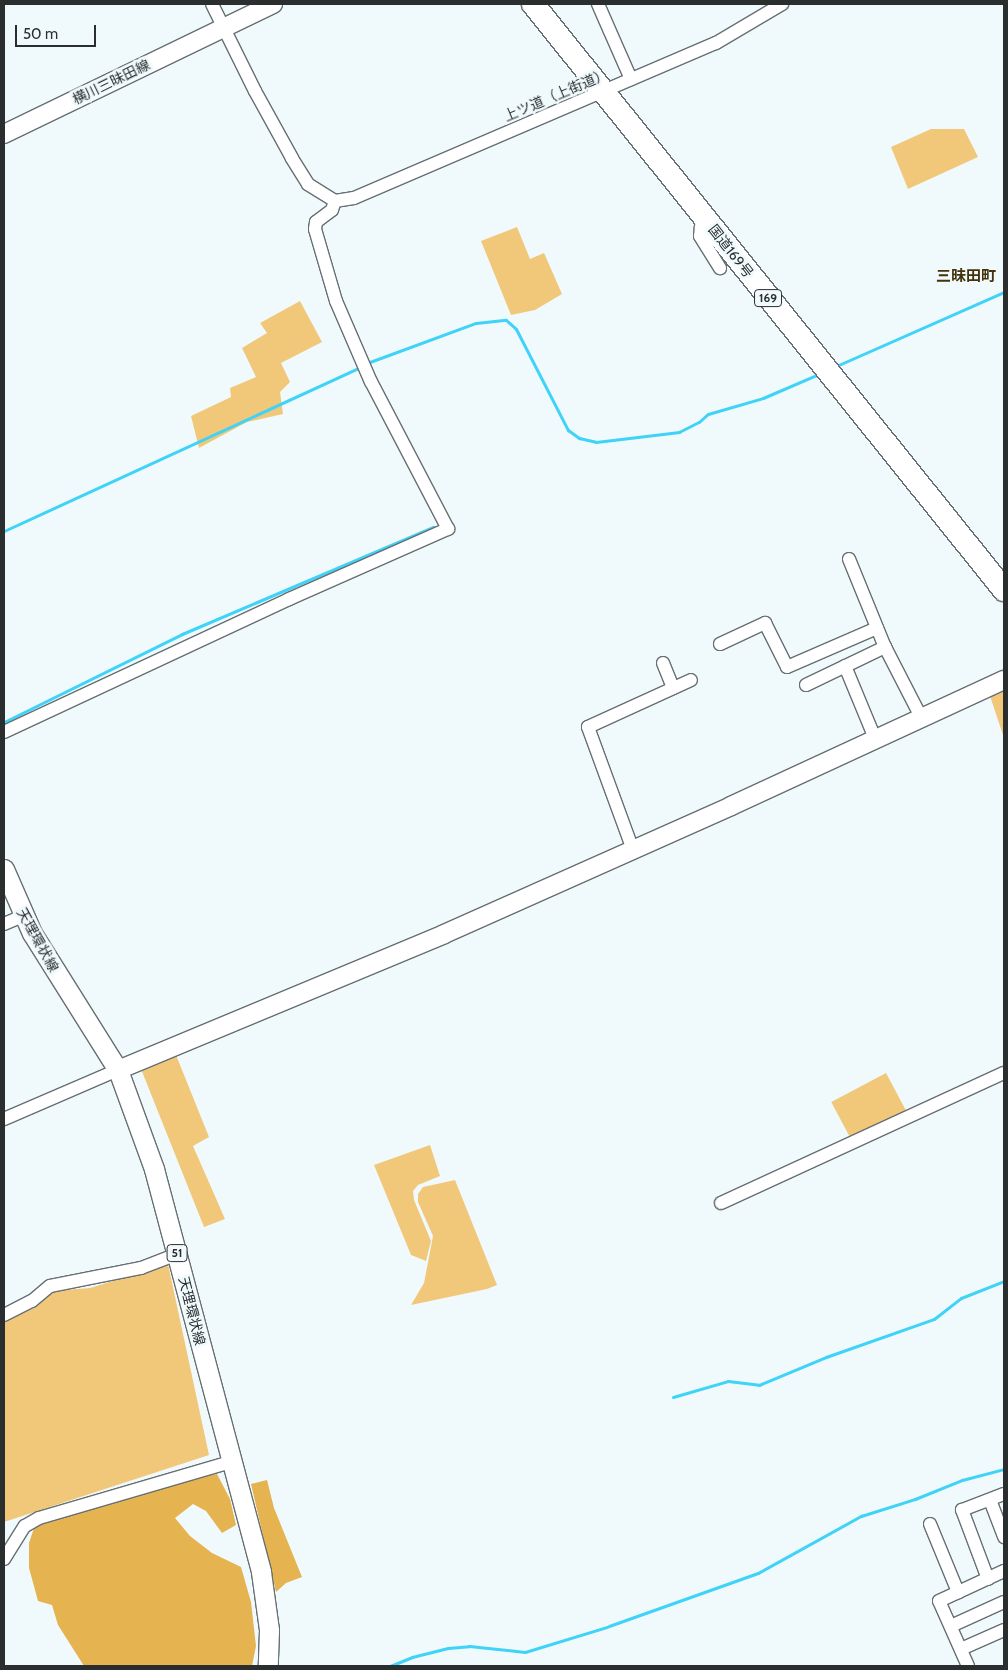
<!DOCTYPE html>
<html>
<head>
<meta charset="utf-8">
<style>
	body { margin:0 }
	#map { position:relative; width:1008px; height:1670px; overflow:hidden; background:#f0fafd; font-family:Cabin,"Noto Sans JP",sans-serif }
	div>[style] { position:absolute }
	.green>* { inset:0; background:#f1c87a; transform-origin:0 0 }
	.forest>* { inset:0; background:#e5b34f }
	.stream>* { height:3px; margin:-1.5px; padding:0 1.5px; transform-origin:1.5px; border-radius:1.5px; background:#3fd3f7 }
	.roads { filter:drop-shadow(1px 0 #676f72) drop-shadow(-1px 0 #676f72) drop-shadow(0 1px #676f72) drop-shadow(0 -1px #676f72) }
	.street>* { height:12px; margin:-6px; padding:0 6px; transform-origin:6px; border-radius:6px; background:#fff }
	.secondary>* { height:18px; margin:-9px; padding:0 9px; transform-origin:9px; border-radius:9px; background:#fff }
	.primary>* { height:19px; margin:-9.5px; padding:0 9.5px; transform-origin:9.5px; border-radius:9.5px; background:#fff }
	.highway>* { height:22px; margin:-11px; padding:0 11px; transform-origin:11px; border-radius:11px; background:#fff }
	span { translate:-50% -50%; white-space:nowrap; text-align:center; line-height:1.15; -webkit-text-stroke:5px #f0fafd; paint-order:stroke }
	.shield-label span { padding:1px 4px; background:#f0fafd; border:1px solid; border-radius:4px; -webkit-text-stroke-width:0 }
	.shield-label { font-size:12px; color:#2a2e2f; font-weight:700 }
	.street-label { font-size:14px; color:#2a2e2f }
	.neighbourhood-label { font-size:15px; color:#44320a; font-weight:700 }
	.frame { position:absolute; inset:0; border:5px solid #2a2e2f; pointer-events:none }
	.scale { position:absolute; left:15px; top:25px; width:81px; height:22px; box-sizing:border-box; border:2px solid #2a2e2f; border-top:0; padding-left:6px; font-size:15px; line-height:18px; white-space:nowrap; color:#2a2e2f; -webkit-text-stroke:4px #f0fafd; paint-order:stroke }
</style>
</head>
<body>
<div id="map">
	<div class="green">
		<div style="clip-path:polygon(931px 129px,964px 129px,978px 157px,908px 189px,891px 147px)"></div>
		<div style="clip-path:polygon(517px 227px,530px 259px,544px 253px,562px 294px,535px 310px,511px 315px,481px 241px)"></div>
		<div style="clip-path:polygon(300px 301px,322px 342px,281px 363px,290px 382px,280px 392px,283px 414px,247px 422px,199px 448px,191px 416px,231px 397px,230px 388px,256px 377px,242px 348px,267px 333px,260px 323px)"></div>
		<div style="clip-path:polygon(1004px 689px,1004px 738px,990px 696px)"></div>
		<div style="clip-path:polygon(176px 1055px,209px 1137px,193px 1146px,225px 1219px,204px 1227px,141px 1069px)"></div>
		<div style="left:886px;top:1073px;width:42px;height:62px;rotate:62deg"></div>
		<div style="clip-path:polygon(430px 1145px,440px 1176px,418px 1185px,413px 1191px,414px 1200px,431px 1241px,426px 1261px,411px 1255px,374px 1165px)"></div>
		<div style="clip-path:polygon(455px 1180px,497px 1285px,487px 1289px,411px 1305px,424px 1283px,433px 1236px,418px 1202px,418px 1194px,423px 1187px)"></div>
		<div style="clip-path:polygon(168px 1264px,209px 1455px,4px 1522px,4px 1322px,34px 1308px,52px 1291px,90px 1288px)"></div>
	</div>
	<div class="forest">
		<div style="clip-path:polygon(217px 1474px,230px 1499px,236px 1525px,222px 1533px,206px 1511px,193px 1504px,175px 1518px,190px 1536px,212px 1553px,241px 1567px,251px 1602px,256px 1646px,252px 1666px,84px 1666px,58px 1625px,52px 1605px,38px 1601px,29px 1568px,29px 1543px,34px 1528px,48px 1520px,205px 1476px)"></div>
		<div style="clip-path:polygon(267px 1480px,274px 1508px,302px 1577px,286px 1583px,276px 1592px,251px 1484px)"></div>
	</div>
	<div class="stream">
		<div style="left:367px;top:363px;width:116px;rotate:-20.2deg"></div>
		<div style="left:476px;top:323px;width:30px;rotate:-6deg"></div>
		<div style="left:506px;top:320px;width:13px;rotate:42deg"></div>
		<div style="left:516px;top:329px;width:114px;rotate:62.8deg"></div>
		<div style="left:568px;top:430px;width:14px;rotate:36deg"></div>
		<div style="left:579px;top:438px;width:17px;rotate:13deg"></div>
		<div style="left:596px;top:442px;width:84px;rotate:-6.9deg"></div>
		<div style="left:679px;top:432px;width:22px;rotate:-27deg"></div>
		<div style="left:699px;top:422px;width:12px;rotate:-42deg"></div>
		<div style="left:708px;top:414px;width:57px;rotate:-16.2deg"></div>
		<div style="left:763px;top:398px;width:61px;rotate:-23.2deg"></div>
		<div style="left:834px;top:367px;width:186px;rotate:-23.8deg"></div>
		<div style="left:4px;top:531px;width:394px;rotate:-24.7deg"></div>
		<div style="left:4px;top:722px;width:199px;rotate:-26.3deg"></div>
		<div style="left:182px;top:634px;width:273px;rotate:-23.1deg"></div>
		<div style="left:673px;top:1397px;width:57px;rotate:-16.2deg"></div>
		<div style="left:728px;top:1381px;width:31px;rotate:7deg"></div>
		<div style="left:759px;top:1385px;width:73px;rotate:-22.7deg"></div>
		<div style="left:826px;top:1357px;width:114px;rotate:-19.4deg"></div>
		<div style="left:934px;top:1319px;width:34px;rotate:-38deg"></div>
		<div style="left:961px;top:1298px;width:46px;rotate:-21.6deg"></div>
		<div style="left:609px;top:1626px;width:158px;rotate:-19.6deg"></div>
		<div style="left:758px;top:1573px;width:118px;rotate:-29deg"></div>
		<div style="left:861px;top:1516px;width:57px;rotate:-17.5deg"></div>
		<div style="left:915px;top:1499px;width:51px;rotate:-22deg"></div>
		<div style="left:962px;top:1480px;width:43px;rotate:-14.7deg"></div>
		<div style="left:390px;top:1666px;width:24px;rotate:-22deg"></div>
		<div style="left:412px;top:1657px;width:37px;rotate:-14deg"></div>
		<div style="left:448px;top:1648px;width:21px;rotate:-5deg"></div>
		<div style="left:469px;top:1646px;width:56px;rotate:6.1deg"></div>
		<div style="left:525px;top:1652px;width:86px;rotate:-17deg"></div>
	</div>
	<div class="roads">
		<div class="street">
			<div style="left:598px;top:4px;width:82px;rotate:66.3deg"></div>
			<div style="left:335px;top:201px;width:19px;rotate:-9deg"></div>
			<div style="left:354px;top:198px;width:394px;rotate:-23.2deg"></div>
			<div style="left:716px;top:43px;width:77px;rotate:-30.6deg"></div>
			<div style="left:708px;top:222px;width:9px;rotate:144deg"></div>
			<div style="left:701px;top:227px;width:9px;rotate:96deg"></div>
			<div style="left:700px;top:236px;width:38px;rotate:58deg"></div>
			<div style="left:849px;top:559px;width:95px;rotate:67.8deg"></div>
			<div style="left:885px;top:647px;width:81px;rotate:62.8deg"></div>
			<div style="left:720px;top:644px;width:50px;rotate:-25deg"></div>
			<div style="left:765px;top:623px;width:49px;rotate:63.4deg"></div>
			<div style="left:787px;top:667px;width:98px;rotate:-23.4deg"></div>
			<div style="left:663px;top:663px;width:27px;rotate:68deg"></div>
			<div style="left:845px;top:666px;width:81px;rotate:67.5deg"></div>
			<div style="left:806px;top:685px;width:88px;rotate:-25.7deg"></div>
			<div style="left:4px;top:732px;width:315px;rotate:-25deg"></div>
			<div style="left:289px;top:599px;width:174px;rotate:-23.8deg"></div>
			<div style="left:448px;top:529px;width:166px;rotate:-117.6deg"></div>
			<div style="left:371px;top:382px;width:88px;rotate:-113.4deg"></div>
			<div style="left:336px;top:301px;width:75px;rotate:-106.3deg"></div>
			<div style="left:315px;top:229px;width:7px;rotate:-82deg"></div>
			<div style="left:316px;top:222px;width:20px;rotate:-37deg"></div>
			<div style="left:332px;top:210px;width:9px;rotate:-72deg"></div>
			<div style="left:335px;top:201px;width:32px;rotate:-148deg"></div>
			<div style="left:308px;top:184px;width:31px;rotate:-122deg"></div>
			<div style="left:292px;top:158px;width:77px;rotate:-118.9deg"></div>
			<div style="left:255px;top:91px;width:97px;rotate:-116.3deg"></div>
			<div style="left:633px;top:850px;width:131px;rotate:-110.1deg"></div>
			<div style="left:588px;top:727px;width:113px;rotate:-24.5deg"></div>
			<div style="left:4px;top:924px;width:21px;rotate:-23deg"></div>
			<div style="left:4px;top:1119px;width:124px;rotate:-23.3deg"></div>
			<div style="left:721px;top:1203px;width:311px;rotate:-24.7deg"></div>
			<div style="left:4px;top:1315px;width:31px;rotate:-27deg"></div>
			<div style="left:32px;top:1301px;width:23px;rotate:-40deg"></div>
			<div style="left:50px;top:1286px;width:93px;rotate:-11.2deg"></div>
			<div style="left:141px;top:1268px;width:40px;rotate:-21deg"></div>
			<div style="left:990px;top:1500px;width:40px;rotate:69deg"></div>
			<div style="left:930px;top:1524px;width:74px;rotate:67.6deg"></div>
			<div style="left:4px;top:1559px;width:39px;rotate:-58deg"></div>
			<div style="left:25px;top:1526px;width:16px;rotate:-30deg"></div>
			<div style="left:39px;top:1518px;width:200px;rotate:-16.3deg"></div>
			<div style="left:988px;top:1579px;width:74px;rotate:-110.6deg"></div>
			<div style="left:962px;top:1510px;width:45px;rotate:-20.9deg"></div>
			<div style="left:951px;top:1626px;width:58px;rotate:-24.4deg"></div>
			<div style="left:961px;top:1649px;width:47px;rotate:-23.8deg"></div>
			<div style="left:968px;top:1666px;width:71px;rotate:-114deg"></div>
			<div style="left:939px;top:1601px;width:72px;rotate:-24.8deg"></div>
		</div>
		<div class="secondary">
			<div style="left:4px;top:134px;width:299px;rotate:-25.8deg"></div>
			<div style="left:118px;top:1070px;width:353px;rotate:-22.6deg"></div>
			<div style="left:444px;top:934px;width:314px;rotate:-24deg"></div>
			<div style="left:731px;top:806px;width:301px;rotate:-24.8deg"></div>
		</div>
		<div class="primary">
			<div style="left:4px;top:869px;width:70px;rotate:66.4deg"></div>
			<div style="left:32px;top:933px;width:162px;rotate:57.9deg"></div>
			<div style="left:118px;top:1070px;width:105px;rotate:70deg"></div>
			<div style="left:154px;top:1169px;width:417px;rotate:75.1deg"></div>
			<div style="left:261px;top:1572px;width:59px;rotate:82.1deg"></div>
			<div style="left:269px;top:1630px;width:36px;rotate:92deg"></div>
		</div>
		<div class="highway">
			<div style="left:533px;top:4px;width:752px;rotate:51.21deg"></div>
		</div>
	</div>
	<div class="shield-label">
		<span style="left:768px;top:298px">169</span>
		<span style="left:177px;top:1253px">51</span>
	</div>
	<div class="street-label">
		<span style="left:111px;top:82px;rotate:-26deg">横川三昧田線</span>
		<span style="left:556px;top:95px;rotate:-23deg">上ツ道（上街道）</span>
		<span style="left:731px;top:251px;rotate:52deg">国道169号</span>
		<span style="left:38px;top:940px;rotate:61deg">天理環状線</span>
		<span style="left:192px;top:1311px;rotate:76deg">天理環状線</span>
	</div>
	<div class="neighbourhood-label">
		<span style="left:966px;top:277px">三昧田町</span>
	</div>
	<div class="frame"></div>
	<div class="scale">50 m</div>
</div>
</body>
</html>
